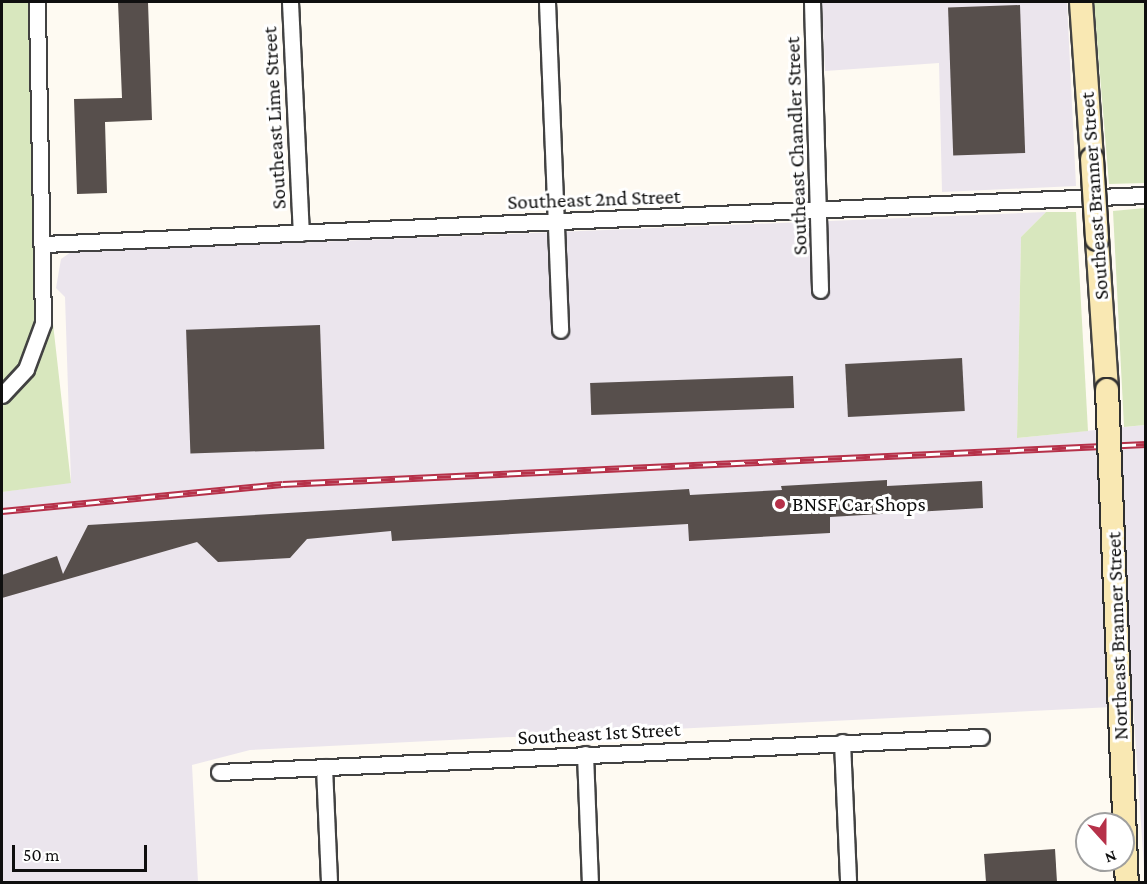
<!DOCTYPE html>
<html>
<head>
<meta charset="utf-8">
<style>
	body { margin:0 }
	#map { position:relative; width:1147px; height:884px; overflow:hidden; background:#fefaf2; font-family:"Crimson Pro",serif }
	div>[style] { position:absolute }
	.industrial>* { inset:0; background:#ebe5ed }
	.green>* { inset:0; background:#d8e7be }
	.building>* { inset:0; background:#574f4c; transform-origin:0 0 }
	.roads { filter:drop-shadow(2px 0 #424242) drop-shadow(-2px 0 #424242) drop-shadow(0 2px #424242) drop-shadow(0 -2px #424242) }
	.street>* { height:15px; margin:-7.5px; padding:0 7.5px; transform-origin:7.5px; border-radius:7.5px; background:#fff }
	.secondary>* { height:22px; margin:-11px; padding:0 11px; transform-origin:11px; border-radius:11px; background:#f9e8b3 }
	.rail>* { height:7px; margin-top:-3.5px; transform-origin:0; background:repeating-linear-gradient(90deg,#fff 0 14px,#b63149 0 28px); box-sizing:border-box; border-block:2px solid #b63149 }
	.bridges { filter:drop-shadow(2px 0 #313131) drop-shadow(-2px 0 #313131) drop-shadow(0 2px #313131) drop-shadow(0 -2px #313131) }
	.secondary-bridge>* { height:22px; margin:-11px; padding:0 11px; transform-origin:11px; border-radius:11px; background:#f9e8b3 }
	.dots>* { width:16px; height:16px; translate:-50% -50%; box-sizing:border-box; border:3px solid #fff; border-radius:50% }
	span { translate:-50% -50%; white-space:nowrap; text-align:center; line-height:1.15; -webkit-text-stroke:6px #fff; paint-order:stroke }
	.street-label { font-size:21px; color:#0f0f0f }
	.poi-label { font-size:21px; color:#0f0f0f }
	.left { translate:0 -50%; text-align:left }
	.frame { position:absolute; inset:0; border:3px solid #0f0f0f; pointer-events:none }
	.north { position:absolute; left:1075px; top:812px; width:60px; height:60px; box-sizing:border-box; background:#fff; border:2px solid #9f9f9f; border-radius:50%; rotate:159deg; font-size:16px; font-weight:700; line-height:24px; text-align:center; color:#0f0f0f }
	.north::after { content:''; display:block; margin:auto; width:21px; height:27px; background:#b63149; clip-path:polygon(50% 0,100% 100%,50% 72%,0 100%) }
	.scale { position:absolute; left:12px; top:845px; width:135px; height:27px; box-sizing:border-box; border:3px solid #0f0f0f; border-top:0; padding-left:8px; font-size:18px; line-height:21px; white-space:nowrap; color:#0f0f0f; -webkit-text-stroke:4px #fff; paint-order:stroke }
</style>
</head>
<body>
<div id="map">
	<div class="industrial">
		<div style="clip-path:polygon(822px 2px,1067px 2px,1076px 186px,942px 192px,939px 63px,825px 71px)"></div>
		<div style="clip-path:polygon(1046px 212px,1021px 237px,1017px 438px,1145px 425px,1145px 882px,1133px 706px,250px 750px,192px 765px,198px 882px,2px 882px,2px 492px,71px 482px,65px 297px,56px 288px,61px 259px,71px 252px)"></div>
	</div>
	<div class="green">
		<div style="clip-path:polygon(2px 2px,34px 2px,44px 244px,71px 483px,2px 492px)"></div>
		<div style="clip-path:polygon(1094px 2px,1145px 2px,1145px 183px,1109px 184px)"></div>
		<div style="clip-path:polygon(1145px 208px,1145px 425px,1124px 427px,1113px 211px)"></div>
		<div style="clip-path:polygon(1046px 212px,1076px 212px,1088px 431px,1017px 438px,1021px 237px)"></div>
	</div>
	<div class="building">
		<div style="clip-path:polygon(118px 2px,148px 2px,152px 120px,105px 122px,107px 193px,77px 194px,74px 99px,122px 98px)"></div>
		<div style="left:1020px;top:5px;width:148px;height:72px;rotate:88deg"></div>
		<div style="left:320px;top:325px;width:124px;height:134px;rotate:88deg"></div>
		<div style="left:962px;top:358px;width:53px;height:117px;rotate:87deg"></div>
		<div style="left:793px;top:376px;width:32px;height:203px;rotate:88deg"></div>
		<div style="clip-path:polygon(887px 480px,887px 486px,982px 481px,983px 508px,830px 517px,830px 533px,689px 541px,688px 524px,392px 541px,391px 531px,307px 539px,290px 558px,218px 562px,197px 542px,2px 598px,2px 575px,57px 556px,63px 574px,88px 525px,689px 489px,690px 495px,782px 490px,781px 486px)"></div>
		<div style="clip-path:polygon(1055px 849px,1057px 882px,986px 882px,984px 854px)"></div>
	</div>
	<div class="roads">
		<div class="street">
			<div style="left:290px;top:2px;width:231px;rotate:87.3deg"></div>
			<div style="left:547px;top:2px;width:328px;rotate:87.7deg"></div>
			<div style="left:812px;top:2px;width:288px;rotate:88.4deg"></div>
			<div style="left:44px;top:244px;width:1103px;rotate:-2.55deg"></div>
			<div style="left:2px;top:395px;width:35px;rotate:-47deg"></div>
			<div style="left:26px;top:369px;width:49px;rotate:-69.7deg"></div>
			<div style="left:43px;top:323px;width:321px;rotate:-91.1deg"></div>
			<div style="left:842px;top:742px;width:140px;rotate:87.5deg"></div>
			<div style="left:585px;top:754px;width:128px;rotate:87.8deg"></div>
			<div style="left:324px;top:767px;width:115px;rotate:87.5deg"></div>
			<div style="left:219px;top:772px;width:763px;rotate:-2.63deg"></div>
		</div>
		<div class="secondary">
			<div style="left:1081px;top:2px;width:157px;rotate:86deg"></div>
			<div style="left:1097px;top:239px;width:151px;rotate:86.2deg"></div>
		</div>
	</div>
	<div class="rail">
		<div style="left:2px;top:511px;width:282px;rotate:-5.5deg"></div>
		<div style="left:283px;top:484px;width:864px;rotate:-2.65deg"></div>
	</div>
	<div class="bridges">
		<div class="secondary-bridge">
			<div style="left:1092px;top:159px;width:80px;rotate:86.4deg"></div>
			<div style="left:1107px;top:390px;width:492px;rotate:87.7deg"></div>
		</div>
	</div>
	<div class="dots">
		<div style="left:780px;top:504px;background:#b63149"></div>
	</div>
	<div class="street-label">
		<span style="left:274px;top:118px;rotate:-93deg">Southeast Lime Street</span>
		<span style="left:796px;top:146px;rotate:-92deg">Southeast Chandler Street</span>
		<span style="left:1094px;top:196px;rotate:-94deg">Southeast Branner Street</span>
		<span style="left:594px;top:199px;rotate:-2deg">Southeast 2nd Street</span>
		<span style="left:1117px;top:636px;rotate:-92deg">Northeast Branner Street</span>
		<span style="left:599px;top:733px;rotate:-3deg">Southeast 1st Street</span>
	</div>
	<div class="poi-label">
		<span class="left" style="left:792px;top:504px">BNSF Car Shops</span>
	</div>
	<div class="frame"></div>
	<div class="north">N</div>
	<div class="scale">50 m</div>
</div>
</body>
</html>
